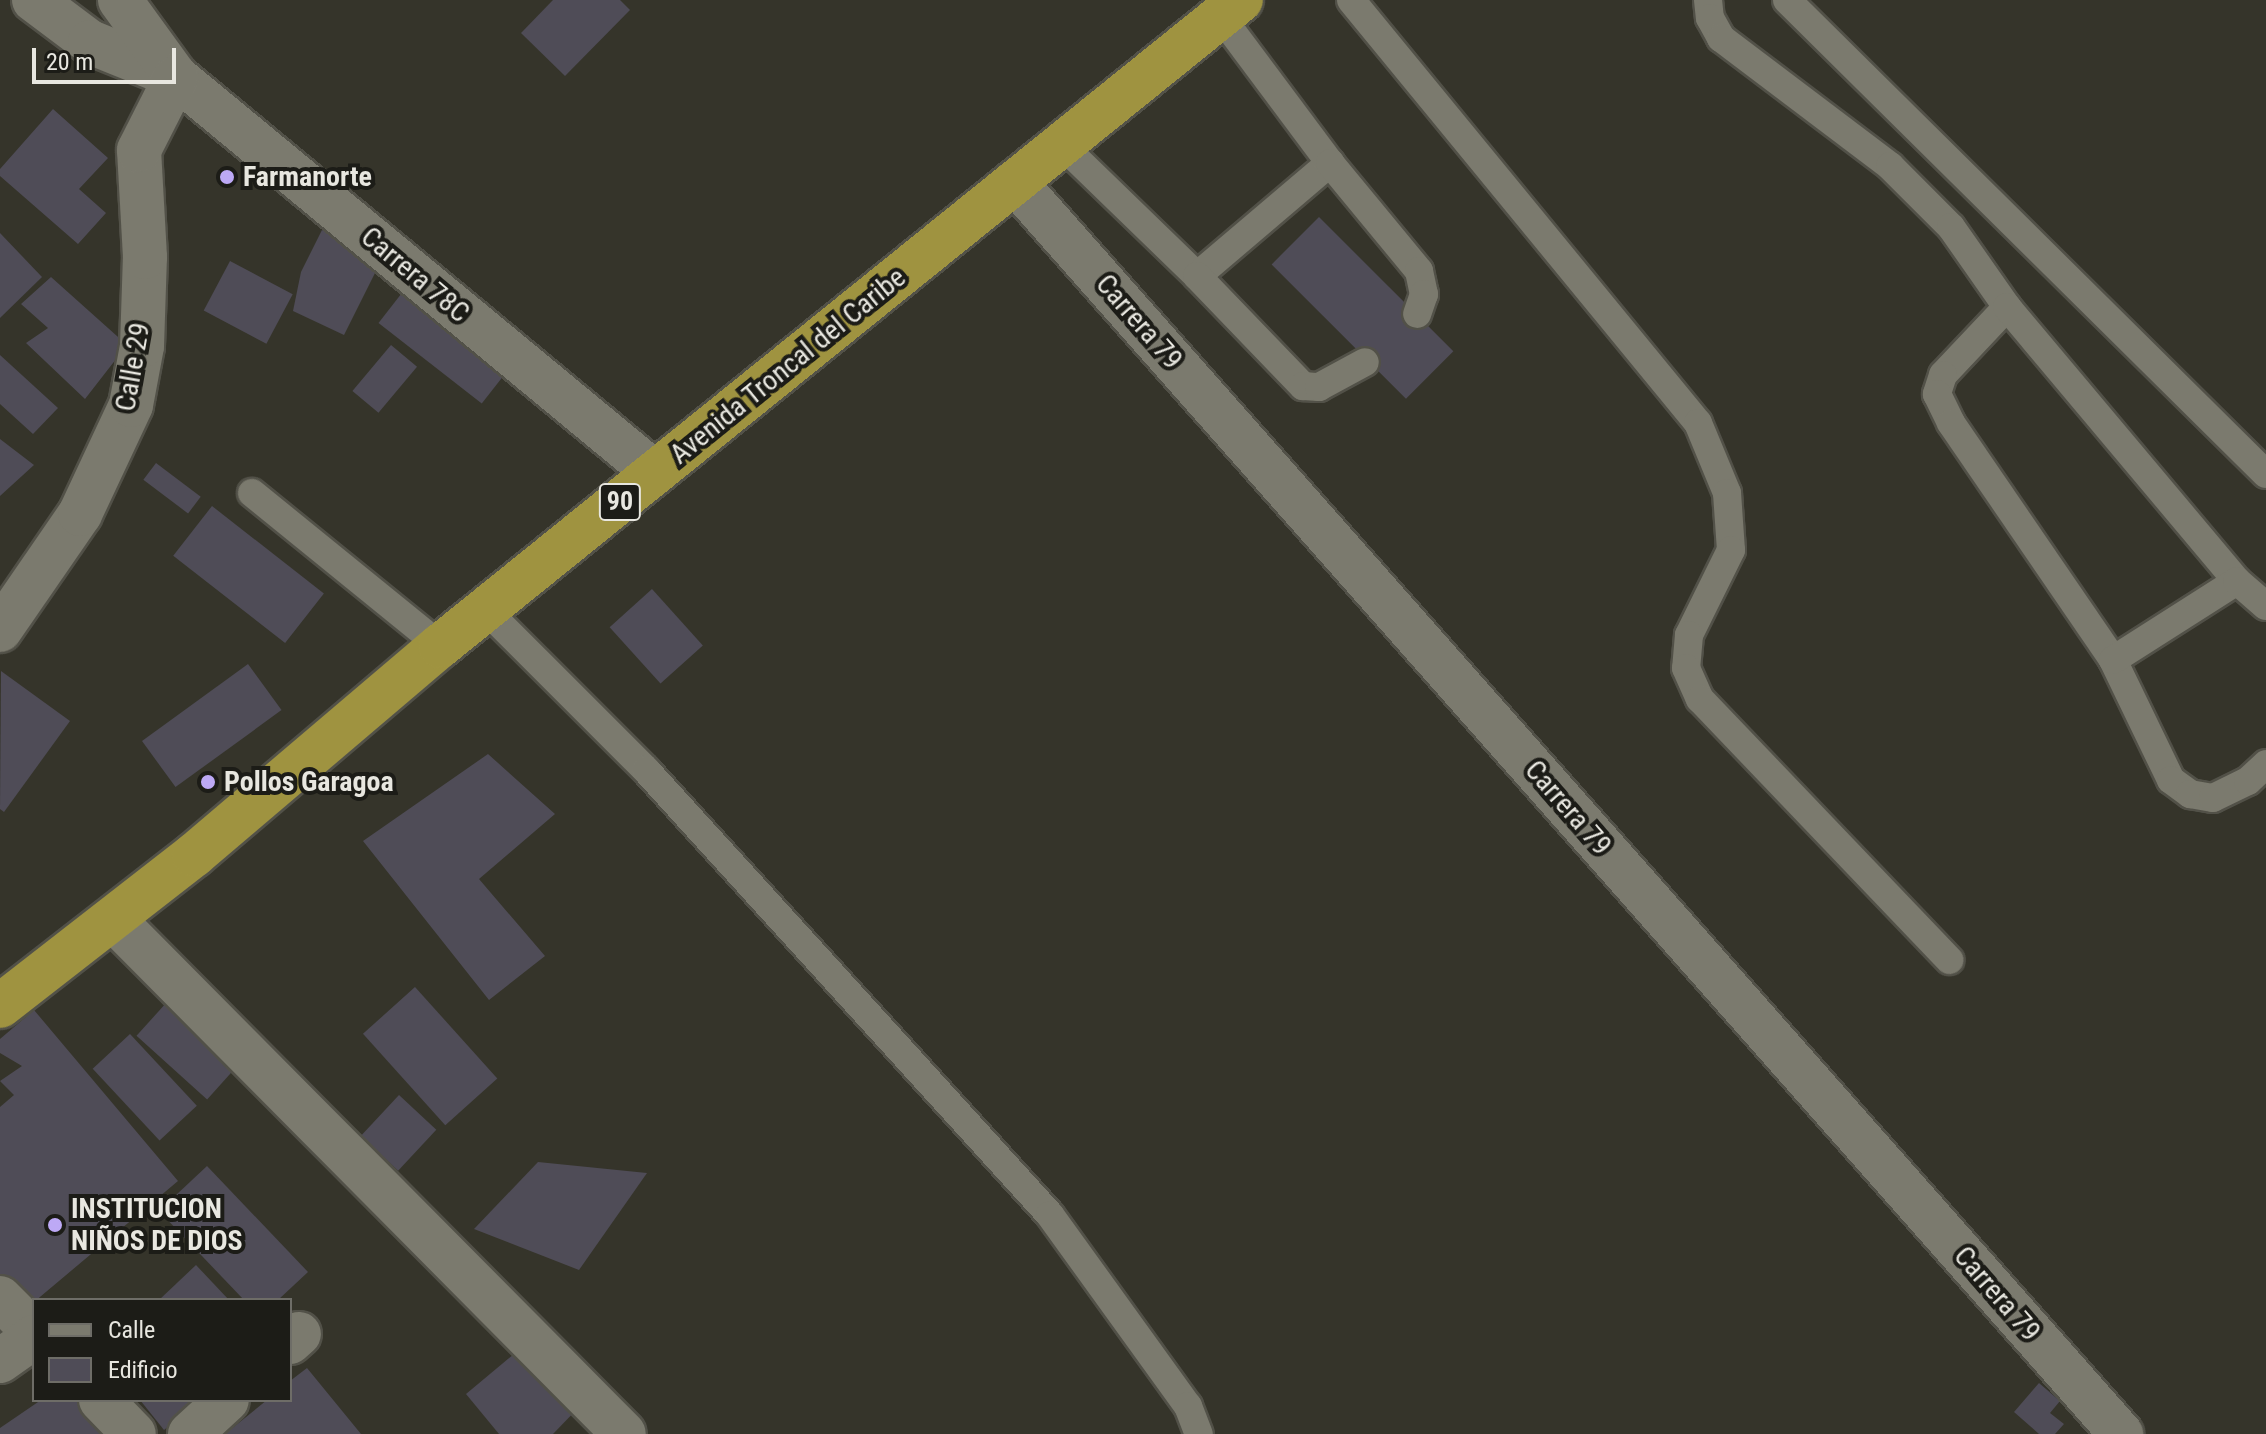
<!DOCTYPE html>
<html>
<head>
<meta charset="utf-8">
<style>
	body { margin:0 }
	#map { position:relative; width:2266px; height:1434px; overflow:hidden; background:#35342a; font-family:"Roboto Condensed",sans-serif }
	div>[style] { position:absolute }
	.building>* { inset:0; background:#4f4c57; transform-origin:0 0 }
	.roads { filter:drop-shadow(2px 0 #525148) drop-shadow(-2px 0 #525148) drop-shadow(0 2px #525148) drop-shadow(0 -2px #525148) }
	.lane>* { height:28px; margin:-14px; padding:0 14px; transform-origin:14px; border-radius:14px; background:#7b7a6e }
	.street>* { height:44px; margin:-22px; padding:0 22px; transform-origin:22px; border-radius:22px; background:#7b7a6e }
	.highway>* { height:44px; margin:-22px; padding:0 22px; transform-origin:22px; border-radius:22px; background:#9f9340 }
	.dots>* { width:22px; height:22px; translate:-50% -50%; box-sizing:border-box; border:4px solid #1c1c17; border-radius:50% }
	span { translate:-50% -50%; white-space:nowrap; text-align:center; line-height:1.15; -webkit-text-stroke:8px #1c1c17; paint-order:stroke }
	.shield-label span { padding:2px 6px; background:#1c1c17; border:2px solid; border-radius:6px; -webkit-text-stroke-width:0 }
	.shield-label { font-size:26px; color:#e8e7e0; font-weight:700 }
	.poi-label { font-size:28px; color:#e8e7e0; font-weight:700 }
	.left { translate:0 -50%; text-align:left }
	.street-label { font-size:28px; color:#e8e7e0 }
	.legend { position:absolute; left:32px; top:1298px; width:260px; height:104px; box-sizing:border-box; background:#1c1c17; border:2px solid #6e6d67; margin:0; padding:10px 14px; list-style:none; font-size:24px; color:#e8e7e0 }
	.legend li { display:flex; align-items:center; gap:16px; height:40px }
	.legend b { width:40px; border:2px solid #6e6d67 }
	.scale { position:absolute; left:32px; top:48px; width:144px; height:36px; box-sizing:border-box; border:4px solid #e8e7e0; border-top:0; padding-left:10px; font-size:24px; line-height:28px; white-space:nowrap; color:#e8e7e0; -webkit-text-stroke:6px #1c1c17; paint-order:stroke }
</style>
</head>
<body>
<div id="map">
	<div class="building">
		<div style="clip-path:polygon(553px 0,620px 0,630px 10px,565px 76px,521px 33px)"></div>
		<div style="clip-path:polygon(53px 109px,108px 158px,79px 189px,106px 213px,78px 244px,0 176px,0 169px)"></div>
		<div style="left:1319px;top:217px;width:190px;height:67px;rotate:45deg"></div>
		<div style="clip-path:polygon(322px 230px,382px 259px,344px 335px,293px 311px,301px 272px)"></div>
		<div style="clip-path:polygon(0 233px,42px 277px,0 318px)"></div>
		<div style="left:230px;top:261px;width:71px;height:56px;rotate:28deg"></div>
		<div style="clip-path:polygon(51px 277px,127px 345px,85px 399px,26px 343px,48px 328px,21px 304px)"></div>
		<div style="left:405px;top:289px;width:131px;height:43px;rotate:38deg"></div>
		<div style="left:391px;top:345px;width:34px;height:60px;rotate:40deg"></div>
		<div style="clip-path:polygon(0 355px,58px 408px,33px 434px,0 404px)"></div>
		<div style="clip-path:polygon(0 439px,34px 465px,0 496px)"></div>
		<div style="left:156px;top:463px;width:56px;height:21px;rotate:37deg"></div>
		<div style="left:212px;top:506px;width:142px;height:63px;rotate:38deg"></div>
		<div style="left:652px;top:589px;width:76px;height:57px;rotate:48deg"></div>
		<div style="left:248px;top:664px;width:57px;height:131px;rotate:54deg"></div>
		<div style="clip-path:polygon(1px 671px,70px 721px,4px 812px,0 809px)"></div>
		<div style="clip-path:polygon(488px 754px,555px 814px,479px 879px,545px 956px,489px 1000px,363px 841px)"></div>
		<div style="left:415px;top:987px;width:123px;height:70px;rotate:48deg"></div>
		<div style="left:176px;top:992px;width:95px;height:59px;rotate:42deg"></div>
		<div style="clip-path:polygon(34px 1010px,178px 1181px,34px 1302px,0 1282px,0 1107px,14px 1095px,0 1081px,22px 1066px,0 1053px,0 1039px)"></div>
		<div style="left:130px;top:1034px;width:98px;height:51px;rotate:47deg"></div>
		<div style="left:399px;top:1095px;width:51px;height:56px;rotate:43deg"></div>
		<div style="clip-path:polygon(538px 1162px,647px 1173px,579px 1270px,474px 1229px)"></div>
		<div style="clip-path:polygon(207px 1166px,308px 1272px,278px 1300px,244px 1300px,159px 1211px)"></div>
		<div style="clip-path:polygon(196px 1265px,229px 1300px,159px 1300px)"></div>
		<div style="clip-path:polygon(526px 1344px,581px 1405px,553px 1434px,499px 1434px,466px 1394px)"></div>
		<div style="clip-path:polygon(307px 1368px,361px 1434px,225px 1434px,267px 1400px,290px 1400px,290px 1381px)"></div>
		<div style="clip-path:polygon(2039px 1383px,2060px 1401px,2050px 1413px,2064px 1424px,2055px 1434px,2039px 1434px,2014px 1412px)"></div>
		<div style="clip-path:polygon(41px 1400px,85px 1400px,113px 1434px,0 1434px,0 1428px)"></div>
		<div style="clip-path:polygon(140px 1400px,201px 1400px,164px 1430px)"></div>
	</div>
	<div class="roads">
		<div class="lane">
			<div style="left:1351px;top:0;width:547px;rotate:50.64deg"></div>
			<div style="left:1698px;top:423px;width:76px;rotate:67.5deg"></div>
			<div style="left:1727px;top:493px;width:57px;rotate:86deg"></div>
			<div style="left:1731px;top:550px;width:95px;rotate:116.3deg"></div>
			<div style="left:1689px;top:635px;width:33px;rotate:95deg"></div>
			<div style="left:1686px;top:668px;width:34px;rotate:66deg"></div>
			<div style="left:1700px;top:699px;width:361px;rotate:46.3deg"></div>
			<div style="left:1708px;top:0;width:18px;rotate:84deg"></div>
			<div style="left:1710px;top:18px;width:23px;rotate:61deg"></div>
			<div style="left:1721px;top:38px;width:212px;rotate:37.1deg"></div>
			<div style="left:1890px;top:166px;width:86px;rotate:45deg"></div>
			<div style="left:1951px;top:227px;width:98px;rotate:55deg"></div>
			<div style="left:2007px;top:307px;width:93px;rotate:133.3deg"></div>
			<div style="left:1943px;top:375px;width:20px;rotate:108deg"></div>
			<div style="left:1937px;top:394px;width:32px;rotate:64deg"></div>
			<div style="left:1951px;top:423px;width:287px;rotate:55.6deg"></div>
			<div style="left:2113px;top:660px;width:133px;rotate:64.2deg"></div>
			<div style="left:2171px;top:780px;width:24px;rotate:36deg"></div>
			<div style="left:2190px;top:794px;width:23px;rotate:10deg"></div>
			<div style="left:2213px;top:798px;width:39px;rotate:-26deg"></div>
			<div style="left:2248px;top:781px;width:25px;rotate:-43deg"></div>
			<div style="left:1787px;top:0;width:674px;rotate:44.7deg"></div>
			<div style="left:1061px;top:144px;width:190px;rotate:44.1deg"></div>
			<div style="left:1197px;top:276px;width:175px;rotate:-40.4deg"></div>
			<div style="left:1330px;top:163px;width:182px;rotate:-126.7deg"></div>
			<div style="left:1330px;top:163px;width:140px;rotate:50.5deg"></div>
			<div style="left:1419px;top:271px;width:24px;rotate:78deg"></div>
			<div style="left:1424px;top:294px;width:21px;rotate:109deg"></div>
			<div style="left:1197px;top:276px;width:153px;rotate:46.1deg"></div>
			<div style="left:1303px;top:386px;width:16px;rotate:4deg"></div>
			<div style="left:1319px;top:387px;width:52px;rotate:-28.5deg"></div>
			<div style="left:2007px;top:307px;width:358px;rotate:50deg"></div>
			<div style="left:252px;top:493px;width:242px;rotate:39.1deg"></div>
			<div style="left:486px;top:610px;width:226px;rotate:45deg"></div>
			<div style="left:646px;top:770px;width:601px;rotate:47.76deg"></div>
			<div style="left:1050px;top:1215px;width:236px;rotate:54.2deg"></div>
			<div style="left:1188px;top:1406px;width:30px;rotate:69deg"></div>
			<div style="left:2113px;top:660px;width:147px;rotate:-32.5deg"></div>
			<div style="left:2237px;top:581px;width:38px;rotate:41deg"></div>
		</div>
		<div class="street">
			<div style="left:34px;top:0;width:70px;rotate:36.9deg"></div>
			<div style="left:90px;top:42px;width:93px;rotate:22.1deg"></div>
			<div style="left:120px;top:0;width:95px;rotate:54deg"></div>
			<div style="left:176px;top:77px;width:621px;rotate:39.58deg"></div>
			<div style="left:1015px;top:182px;width:1671px;rotate:48.54deg"></div>
			<div style="left:0;top:630px;width:141px;rotate:-55.4deg"></div>
			<div style="left:80px;top:514px;width:120px;rotate:-64.9deg"></div>
			<div style="left:131px;top:405px;width:60px;rotate:-79.4deg"></div>
			<div style="left:142px;top:346px;width:89px;rotate:-88.1deg"></div>
			<div style="left:145px;top:257px;width:107px;rotate:-93.2deg"></div>
			<div style="left:139px;top:150px;width:82px;rotate:-63.1deg"></div>
			<div style="left:113px;top:919px;width:725px;rotate:45.22deg"></div>
			<div style="left:0;top:1298px;width:48px;rotate:45deg"></div>
			<div style="left:290px;top:1342px;width:12px;rotate:-42deg"></div>
			<div style="left:0;top:1361px;width:42px;rotate:-35.2deg"></div>
			<div style="left:101px;top:1400px;width:47px;rotate:45.9deg"></div>
			<div style="left:190px;top:1434px;width:50px;rotate:-42.6deg"></div>
		</div>
		<div class="highway">
			<div style="left:0;top:1006px;width:246px;rotate:-37.9deg"></div>
			<div style="left:194px;top:855px;width:323px;rotate:-40.4deg"></div>
			<div style="left:440px;top:646px;width:1029px;rotate:-38.89deg"></div>
		</div>
	</div>
	<div class="dots">
		<div style="left:227px;top:177px;background:#bda9f5"></div>
		<div style="left:208px;top:782px;background:#bda9f5"></div>
		<div style="left:55px;top:1225px;background:#bda9f5"></div>
	</div>
	<div class="shield-label">
		<span style="left:620px;top:502px">90</span>
	</div>
	<div class="poi-label">
		<span class="left" style="left:243px;top:177px">Farmanorte</span>
		<span class="left" style="left:224px;top:782px">Pollos Garagoa</span>
		<span class="left" style="left:71px;top:1225px">INSTITUCION<br>NIÑOS DE DIOS</span>
	</div>
	<div class="street-label">
		<span style="left:415px;top:275px;rotate:40deg">Carrera 78C</span>
		<span style="left:1139px;top:322px;rotate:49deg">Carrera 79</span>
		<span style="left:788px;top:366px;rotate:-39deg">Avenida Troncal del Caribe</span>
		<span style="left:133px;top:367px;rotate:-80deg">Calle 29</span>
		<span style="left:1568px;top:808px;rotate:49deg">Carrera 79</span>
		<span style="left:1997px;top:1294px;rotate:49deg">Carrera 79</span>
	</div>
	<ul class="legend">
	<li><b style="height:10px;background:#7b7a6e"></b>Calle</li>
	<li><b style="height:22px;background:#4f4c57"></b>Edificio</li>
	</ul>
	<div class="scale">20 m</div>
</div>
</body>
</html>
